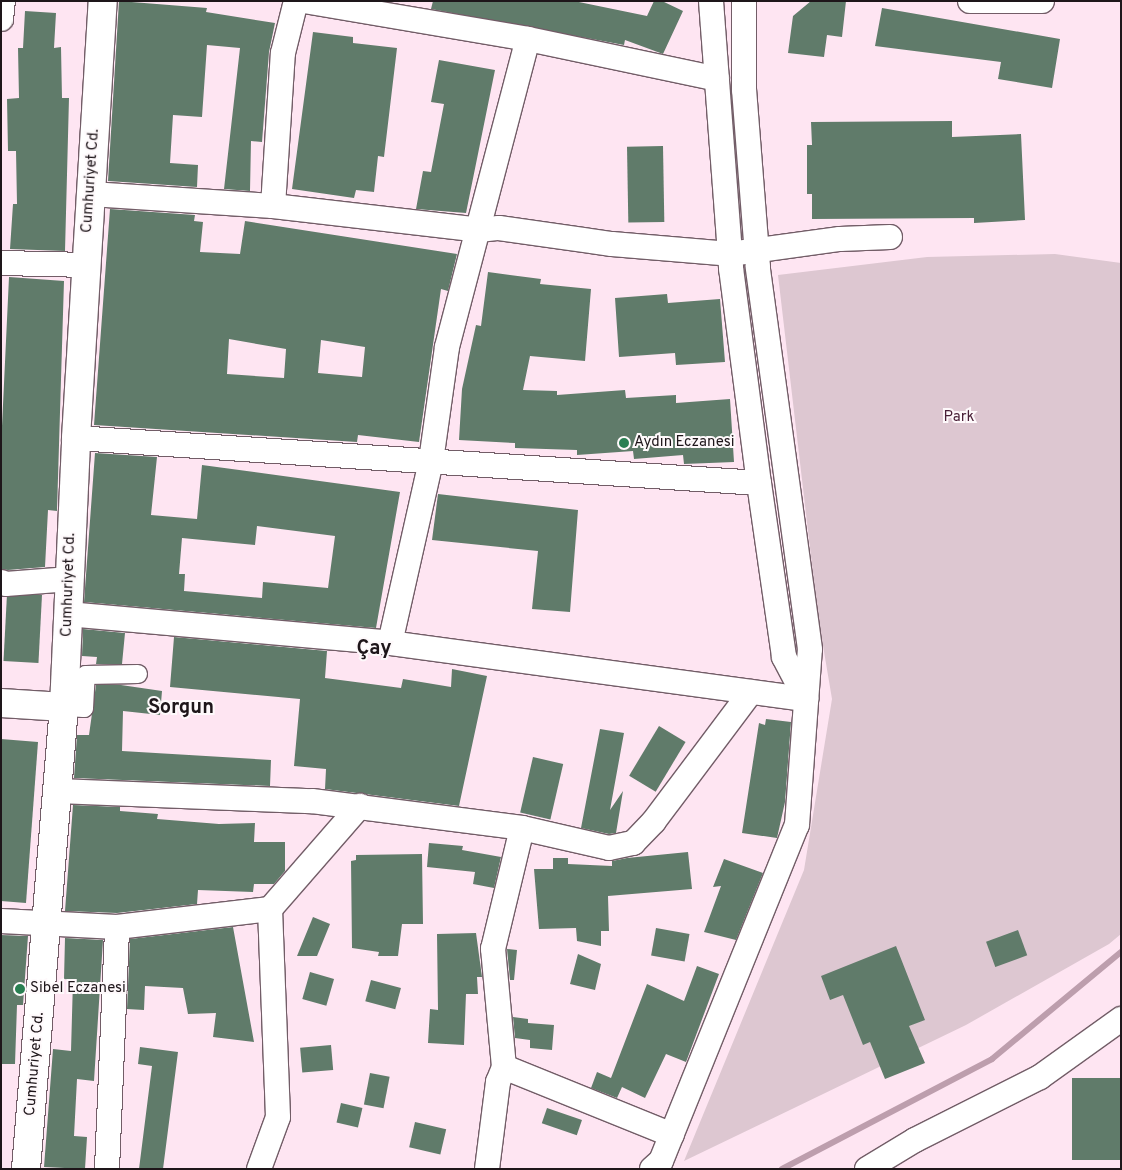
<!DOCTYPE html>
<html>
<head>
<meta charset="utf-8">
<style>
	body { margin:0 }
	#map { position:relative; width:1122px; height:1170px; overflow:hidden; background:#fee5f2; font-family:Overpass,sans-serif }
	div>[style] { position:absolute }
	.green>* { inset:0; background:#ddc7d1 }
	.stream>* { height:6px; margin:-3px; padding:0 3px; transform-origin:3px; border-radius:3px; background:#bd9ead }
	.building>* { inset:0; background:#607b6a; transform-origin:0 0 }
	.roads { filter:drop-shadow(1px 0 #725d67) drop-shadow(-1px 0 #725d67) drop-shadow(0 1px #725d67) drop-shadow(0 -1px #725d67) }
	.pedestrian>* { height:18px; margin:-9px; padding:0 9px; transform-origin:9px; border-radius:9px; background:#fff }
	.minor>* { height:24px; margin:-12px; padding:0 12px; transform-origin:12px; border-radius:12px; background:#fff }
	.secondary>* { height:28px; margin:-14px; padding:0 14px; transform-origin:14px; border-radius:14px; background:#fff }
	.dots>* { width:14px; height:14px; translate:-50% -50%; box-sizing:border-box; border:2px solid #fef9fb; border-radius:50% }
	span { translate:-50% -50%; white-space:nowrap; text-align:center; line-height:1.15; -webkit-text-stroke:4px #fef9fb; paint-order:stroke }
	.street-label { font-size:15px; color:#1e161a }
	.park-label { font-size:15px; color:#4a2038 }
	.poi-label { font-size:15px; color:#1e161a }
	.left { translate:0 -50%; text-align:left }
	.district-label { font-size:20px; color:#1e161a; font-weight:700 }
	.frame { position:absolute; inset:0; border:2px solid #1e161a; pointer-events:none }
</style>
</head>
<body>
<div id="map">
	<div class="green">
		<div style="clip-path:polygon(1055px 254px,1121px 263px,1121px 934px,1109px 944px,966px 1025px,684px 1161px,804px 870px,832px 699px,818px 616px,778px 275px,927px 257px)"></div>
	</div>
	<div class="stream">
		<div style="left:782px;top:1169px;width:237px;rotate:-27.6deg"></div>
		<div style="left:992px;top:1059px;width:168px;rotate:-39.7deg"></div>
	</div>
	<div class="building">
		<div style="clip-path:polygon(119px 1px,207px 8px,206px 12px,275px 23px,269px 52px,262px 142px,251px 141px,250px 191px,224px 189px,240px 48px,207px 45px,202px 117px,173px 115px,170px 163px,198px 165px,197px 187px,108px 181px)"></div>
		<div style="clip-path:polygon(433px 1px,574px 1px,647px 16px,654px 1px,662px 1px,683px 11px,663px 54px,625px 40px,624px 45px,431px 9px)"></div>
		<div style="clip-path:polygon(811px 1px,846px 1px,842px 37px,827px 35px,824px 57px,788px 53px,793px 16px)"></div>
		<div style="clip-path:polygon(882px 8px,1060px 39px,1052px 88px,998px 79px,1001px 62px,875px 46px)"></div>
		<div style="clip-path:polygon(25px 11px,56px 13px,54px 48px,61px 47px,62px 98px,69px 98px,65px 251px,10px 249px,13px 204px,17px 204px,16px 151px,8px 151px,7px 99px,19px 98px,18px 48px,23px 48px)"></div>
		<div style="clip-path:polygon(313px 32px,353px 37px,353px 43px,397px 48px,384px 157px,378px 156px,374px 192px,356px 190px,354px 198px,292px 189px)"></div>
		<div style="clip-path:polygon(439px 60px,495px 70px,466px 213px,416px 209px,423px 171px,431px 172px,444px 104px,431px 102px)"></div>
		<div style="clip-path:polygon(952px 121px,952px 137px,1021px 134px,1025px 220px,974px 223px,974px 218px,812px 219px,812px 194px,807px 194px,807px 145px,812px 145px,811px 122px)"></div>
		<div style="left:663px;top:146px;width:76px;height:36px;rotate:89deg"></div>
		<div style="clip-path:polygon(evenodd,110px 209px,195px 215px,194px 221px,203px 222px,200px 252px,240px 254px,245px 221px,457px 254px,448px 291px,441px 289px,419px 442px,358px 435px,357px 442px,94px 425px,110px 209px,229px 339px,286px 349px,284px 378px,227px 374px,229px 339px,110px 209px,321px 340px,365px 347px,362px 377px,318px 373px,321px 340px)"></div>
		<div style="clip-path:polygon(488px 272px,541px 279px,540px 284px,591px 289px,585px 361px,530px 356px,523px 390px,557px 391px,557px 395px,625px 390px,626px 398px,676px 395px,676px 403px,730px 399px,734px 462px,684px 464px,683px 455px,634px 459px,633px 451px,577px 455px,577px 450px,515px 448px,515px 443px,459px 440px,462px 389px,476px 325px,481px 326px)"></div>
		<div style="clip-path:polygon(9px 277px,64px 281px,57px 511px,48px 510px,45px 567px,8px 570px,1px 569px,1px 447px)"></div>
		<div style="clip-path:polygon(667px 294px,668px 303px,720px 299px,725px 362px,676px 365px,675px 353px,619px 357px,615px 298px)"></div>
		<div style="clip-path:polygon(evenodd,95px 453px,157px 457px,151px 515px,197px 519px,202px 465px,400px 492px,376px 628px,84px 602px,95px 453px,257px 526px,335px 536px,328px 588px,263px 582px,262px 598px,184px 591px,185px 574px,179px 574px,182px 538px,255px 545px,257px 526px)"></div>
		<div style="clip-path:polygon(438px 494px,578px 510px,570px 612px,532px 609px,538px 551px,432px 540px)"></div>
		<div style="left:42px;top:595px;width:68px;height:35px;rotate:93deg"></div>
		<div style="clip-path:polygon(83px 629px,125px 633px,122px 664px,96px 664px,97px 657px,82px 656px)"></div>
		<div style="clip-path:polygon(174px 637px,327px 651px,325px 678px,401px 688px,403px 679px,451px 687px,452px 669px,487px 676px,459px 806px,325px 789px,326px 769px,294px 766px,300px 699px,170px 687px)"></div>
		<div style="clip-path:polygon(96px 685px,121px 685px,162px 691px,160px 715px,123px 711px,122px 751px,271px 760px,270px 786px,74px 778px,77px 735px,89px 735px)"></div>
		<div style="clip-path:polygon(766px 719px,791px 722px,785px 802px,777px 838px,742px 833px,759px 723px,765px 725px)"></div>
		<div style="left:659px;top:726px;width:31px;height:58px;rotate:31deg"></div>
		<div style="clip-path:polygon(600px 729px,624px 733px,610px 810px,623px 791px,616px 833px,609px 834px,581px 828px)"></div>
		<div style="clip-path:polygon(1px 739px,38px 742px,26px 903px,1px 901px)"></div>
		<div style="left:533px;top:757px;width:31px;height:57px;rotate:13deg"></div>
		<div style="clip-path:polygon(73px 805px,120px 807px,120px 811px,158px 814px,157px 819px,219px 824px,255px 823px,254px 842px,285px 842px,285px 871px,274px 884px,254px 884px,253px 892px,198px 890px,197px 904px,117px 913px,65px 911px)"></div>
		<div style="clip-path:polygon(429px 843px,463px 846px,462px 850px,501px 857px,494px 888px,473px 884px,475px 872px,427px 867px)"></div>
		<div style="clip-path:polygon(688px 852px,692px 889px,608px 896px,609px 931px,601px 931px,601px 946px,577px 941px,576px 928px,539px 929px,534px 869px,553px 869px,553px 858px,568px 858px,568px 864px,612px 866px,612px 861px,627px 858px)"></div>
		<div style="clip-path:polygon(422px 854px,423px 924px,402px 924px,398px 956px,378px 956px,379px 952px,352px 948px,351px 861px,356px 860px,356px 855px)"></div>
		<div style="clip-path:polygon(724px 859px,763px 873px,736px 940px,704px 932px,721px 886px,713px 887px)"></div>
		<div style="clip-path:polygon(313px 917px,330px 924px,317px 956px,297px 956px)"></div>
		<div style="clip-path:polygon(233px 927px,254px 1042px,213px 1037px,216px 1013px,188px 1014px,183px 988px,145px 986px,144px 1010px,127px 1009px,130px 939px)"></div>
		<div style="left:656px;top:928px;width:34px;height:28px;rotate:10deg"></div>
		<div style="left:1018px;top:930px;width:27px;height:34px;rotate:70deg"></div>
		<div style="clip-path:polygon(476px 933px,482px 977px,477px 977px,478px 994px,466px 994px,464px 1045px,428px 1043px,430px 1009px,438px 1010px,437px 934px)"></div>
		<div style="clip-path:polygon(1px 935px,28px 936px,23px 1005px,17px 1005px,15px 1064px,1px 1064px)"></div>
		<div style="clip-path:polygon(65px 938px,103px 940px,94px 1081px,77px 1079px,74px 1136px,87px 1137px,85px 1169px,44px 1167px,53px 1049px,71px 1051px,73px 980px,64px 979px)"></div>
		<div style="clip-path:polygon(896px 946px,925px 1020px,909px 1026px,925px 1063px,885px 1079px,870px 1042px,863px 1045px,843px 995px,830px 1000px,821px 976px)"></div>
		<div style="clip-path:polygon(507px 949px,517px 950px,514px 980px,510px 980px)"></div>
		<div style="clip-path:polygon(578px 954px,601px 964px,595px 990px,570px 984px)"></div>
		<div style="clip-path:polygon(697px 966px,719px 974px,686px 1062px,666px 1054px,645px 1098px,622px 1087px,617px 1098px,591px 1088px,597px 1072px,611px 1078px,647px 984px,684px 1001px)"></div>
		<div style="left:310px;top:972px;width:25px;height:28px;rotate:16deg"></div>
		<div style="left:371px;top:980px;width:31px;height:22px;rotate:15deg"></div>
		<div style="clip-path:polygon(513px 1017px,528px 1019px,528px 1023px,554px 1025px,552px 1050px,530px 1048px,530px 1040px,515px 1038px)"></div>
		<div style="left:331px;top:1045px;width:25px;height:31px;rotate:85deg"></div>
		<div style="clip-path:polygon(140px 1047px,178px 1052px,163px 1169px,139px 1169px,152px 1066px,138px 1064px)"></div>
		<div style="left:370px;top:1073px;width:20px;height:32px;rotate:11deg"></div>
		<div style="left:1121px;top:1078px;width:82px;height:49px;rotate:90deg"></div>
		<div style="left:341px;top:1103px;width:22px;height:20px;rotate:13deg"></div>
		<div style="left:547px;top:1108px;width:37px;height:16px;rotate:19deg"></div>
		<div style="left:415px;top:1122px;width:32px;height:26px;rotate:13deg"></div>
	</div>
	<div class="roads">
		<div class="pedestrian">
			<div style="left:64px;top:707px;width:20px;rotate:3deg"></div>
			<div style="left:84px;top:708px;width:33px;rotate:-87deg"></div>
			<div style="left:86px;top:675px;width:52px;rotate:-1.1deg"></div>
		</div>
		<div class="minor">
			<div style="left:304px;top:1px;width:227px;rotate:9.6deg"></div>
			<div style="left:528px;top:39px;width:193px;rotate:11.9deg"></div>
			<div style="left:711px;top:1px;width:268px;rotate:85.7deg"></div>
			<div style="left:731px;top:268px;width:217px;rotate:82.6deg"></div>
			<div style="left:759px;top:483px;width:176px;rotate:81.8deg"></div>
			<div style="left:784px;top:657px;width:47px;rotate:62.4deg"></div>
			<div style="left:970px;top:1px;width:72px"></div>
			<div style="left:1px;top:19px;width:18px;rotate:-84deg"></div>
			<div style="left:91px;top:194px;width:182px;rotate:3.8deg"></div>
			<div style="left:273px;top:206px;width:207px;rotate:6.6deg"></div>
			<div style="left:479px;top:230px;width:20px;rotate:-6deg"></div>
			<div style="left:499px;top:228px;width:114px;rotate:8.1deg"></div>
			<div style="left:612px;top:244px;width:118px;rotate:4.8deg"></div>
			<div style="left:730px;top:254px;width:111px;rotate:-7.8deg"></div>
			<div style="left:840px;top:239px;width:50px;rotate:-2.3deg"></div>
			<div style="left:273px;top:206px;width:153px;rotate:-86.3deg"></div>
			<div style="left:283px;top:53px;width:54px;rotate:-76deg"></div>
			<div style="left:1px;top:263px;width:85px;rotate:1.3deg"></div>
			<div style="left:76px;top:438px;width:684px;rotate:3.77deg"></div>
			<div style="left:1px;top:582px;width:5px;rotate:22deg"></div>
			<div style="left:6px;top:584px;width:64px;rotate:-4.5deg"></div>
			<div style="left:68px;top:614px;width:323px;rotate:5.1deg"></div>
			<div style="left:390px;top:643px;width:420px;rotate:7.7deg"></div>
			<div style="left:390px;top:643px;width:187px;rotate:-77.3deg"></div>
			<div style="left:431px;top:461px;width:115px;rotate:-82deg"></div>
			<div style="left:447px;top:347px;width:318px;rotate:-75.3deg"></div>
			<div style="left:58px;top:791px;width:254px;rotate:2.3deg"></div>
			<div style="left:312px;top:801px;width:212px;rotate:7.3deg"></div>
			<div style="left:522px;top:828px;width:89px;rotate:12.9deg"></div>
			<div style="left:609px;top:848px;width:25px;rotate:-12deg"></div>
			<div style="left:633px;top:843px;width:30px;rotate:-46deg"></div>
			<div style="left:654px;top:821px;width:161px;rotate:-53.1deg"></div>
			<div style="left:1px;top:921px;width:116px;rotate:3deg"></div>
			<div style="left:117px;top:927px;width:154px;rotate:-6.7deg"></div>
			<div style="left:270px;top:909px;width:137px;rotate:-48.9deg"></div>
			<div style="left:504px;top:1067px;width:181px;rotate:22deg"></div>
			<div style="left:107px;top:1169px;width:242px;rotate:-87.6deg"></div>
			<div style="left:259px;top:1169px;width:55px;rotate:-69.9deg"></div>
			<div style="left:278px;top:1117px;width:208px;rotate:-92.2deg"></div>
			<div style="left:487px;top:1169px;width:88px;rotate:-82.8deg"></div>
			<div style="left:498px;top:1082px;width:16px;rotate:-68deg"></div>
			<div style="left:504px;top:1067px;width:119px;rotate:-95.3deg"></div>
			<div style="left:493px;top:949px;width:124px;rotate:-76.5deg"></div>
			<div style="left:652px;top:1169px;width:12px;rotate:-42deg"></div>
			<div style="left:661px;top:1161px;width:362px;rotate:-68deg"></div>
			<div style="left:797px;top:825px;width:176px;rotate:-85.8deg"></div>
			<div style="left:810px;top:649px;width:386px;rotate:-97.8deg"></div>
			<div style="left:758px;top:267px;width:178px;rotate:-94.5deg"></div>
			<div style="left:744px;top:90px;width:89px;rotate:-90deg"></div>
			<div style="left:867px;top:1169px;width:56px;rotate:-31.1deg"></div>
			<div style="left:915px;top:1140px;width:140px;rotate:-26.7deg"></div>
			<div style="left:1040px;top:1077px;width:100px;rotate:-35.6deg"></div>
		</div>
		<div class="secondary">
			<div style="left:1px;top:703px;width:63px;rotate:3.6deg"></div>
			<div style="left:26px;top:1169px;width:464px;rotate:-85.3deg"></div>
			<div style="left:64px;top:707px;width:269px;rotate:-87.4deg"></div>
			<div style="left:76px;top:438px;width:438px;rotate:-86.5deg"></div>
		</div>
	</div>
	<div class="dots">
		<div style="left:624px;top:443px;background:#297f52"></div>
		<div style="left:20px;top:989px;background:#297f52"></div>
	</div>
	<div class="street-label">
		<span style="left:91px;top:181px;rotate:-86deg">Cumhuriyet Cd.</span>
		<span style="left:69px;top:585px;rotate:-88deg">Cumhuriyet Cd.</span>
		<span style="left:35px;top:1064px;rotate:-85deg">Cumhuriyet Cd.</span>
	</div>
	<div class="park-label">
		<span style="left:959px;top:418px">Park</span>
	</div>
	<div class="poi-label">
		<span class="left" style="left:634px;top:443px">Aydın Eczanesi</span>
		<span class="left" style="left:30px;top:989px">Sibel Eczanesi</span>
	</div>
	<div class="district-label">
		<span style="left:374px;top:649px">Çay</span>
		<span style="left:181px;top:708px">Sorgun</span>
	</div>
	<div class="frame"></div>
</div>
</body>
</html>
